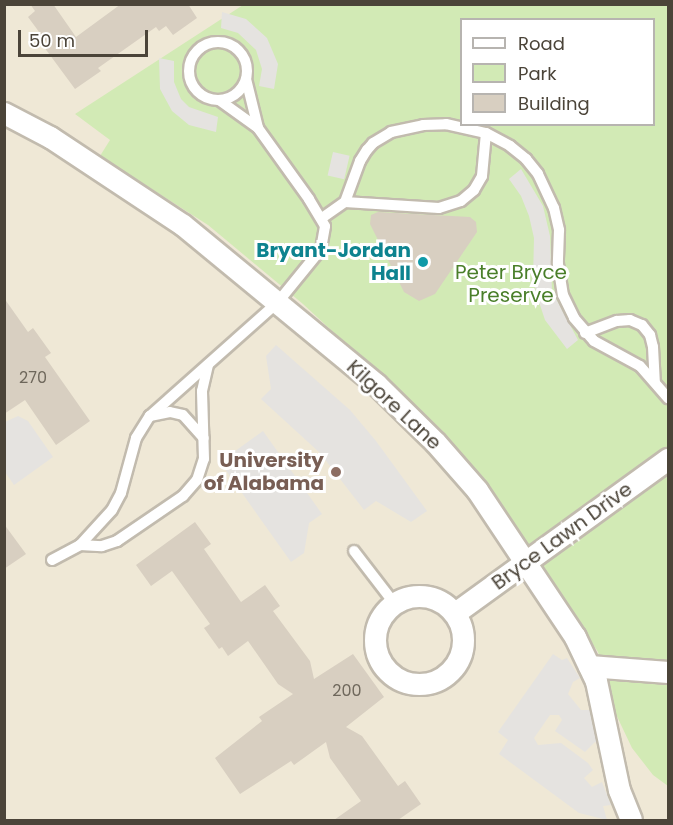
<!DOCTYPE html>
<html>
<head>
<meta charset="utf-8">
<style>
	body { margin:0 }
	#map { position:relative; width:673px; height:825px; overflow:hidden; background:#f6f3ec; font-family:Poppins,sans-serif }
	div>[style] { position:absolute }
	.education>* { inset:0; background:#efe8d6 }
	.green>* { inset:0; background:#d2eab5 }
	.parking>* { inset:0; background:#e5e3e0; transform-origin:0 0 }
	.building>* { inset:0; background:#d8cfc1 }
	.roads { filter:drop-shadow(2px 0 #c2bbae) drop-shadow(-2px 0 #c2bbae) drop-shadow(0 2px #c2bbae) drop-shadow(0 -2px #c2bbae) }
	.lane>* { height:10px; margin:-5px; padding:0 5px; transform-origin:5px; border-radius:5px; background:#fff }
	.lane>.ring { margin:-5px; padding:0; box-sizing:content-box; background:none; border:10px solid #fff; border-radius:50% }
	.street>* { height:21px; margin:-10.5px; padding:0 10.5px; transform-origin:10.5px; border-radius:10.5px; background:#fff }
	.street>.ring { margin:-10.5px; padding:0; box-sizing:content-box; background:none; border:21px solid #fff; border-radius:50% }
	.dots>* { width:16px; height:16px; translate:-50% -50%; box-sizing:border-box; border:3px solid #fff; border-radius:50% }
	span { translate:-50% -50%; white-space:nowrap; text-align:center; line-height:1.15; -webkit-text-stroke:6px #fff; paint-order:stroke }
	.number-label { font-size:16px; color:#6e675b }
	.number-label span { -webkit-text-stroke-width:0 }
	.culture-label { font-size:20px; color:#0d838f; font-weight:700 }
	.right { translate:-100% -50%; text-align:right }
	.park-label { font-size:20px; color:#4a7f2a }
	.street-label { font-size:20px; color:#4b4439 }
	.education-label { font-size:20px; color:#785e54; font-weight:700 }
	.frame { position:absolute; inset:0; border:6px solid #4b4439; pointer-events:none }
	.legend { position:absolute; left:460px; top:18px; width:195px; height:108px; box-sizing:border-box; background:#fff; border:2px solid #b7b4b0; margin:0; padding:8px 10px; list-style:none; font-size:18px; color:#4b4439 }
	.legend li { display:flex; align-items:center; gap:12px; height:30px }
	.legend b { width:30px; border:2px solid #b7b4b0 }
	.scale { position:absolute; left:18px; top:30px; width:130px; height:27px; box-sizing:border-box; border:3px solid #4b4439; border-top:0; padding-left:8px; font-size:18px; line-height:21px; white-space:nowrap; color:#4b4439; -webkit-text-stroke:4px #fff; paint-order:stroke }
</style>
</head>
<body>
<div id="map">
	<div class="education">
		<div style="clip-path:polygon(evenodd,5px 5px,668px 5px,668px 820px,5px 820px,5px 5px,462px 20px,654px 20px,654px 124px,462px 124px,462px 20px)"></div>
	</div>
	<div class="green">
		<div style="clip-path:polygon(evenodd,243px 5px,668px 5px,668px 786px,653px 775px,632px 748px,613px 708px,598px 652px,489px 486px,445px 436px,303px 304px,208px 225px,100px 156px,110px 140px,75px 114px,243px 5px,462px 20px,654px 20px,654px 124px,462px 124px,462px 20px)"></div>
	</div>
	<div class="parking">
		<div style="clip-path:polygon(222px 12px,246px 19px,267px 38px,278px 64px,274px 89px,259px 86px,262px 69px,256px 50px,238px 33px,221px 28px)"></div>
		<div style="clip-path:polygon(159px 58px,174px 61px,174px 82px,181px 99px,189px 107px,218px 117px,216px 132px,189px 125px,172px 111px,160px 89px)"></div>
		<div style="left:333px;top:152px;width:17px;height:24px;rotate:13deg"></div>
		<div style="clip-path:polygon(521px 169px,543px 206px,550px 236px,552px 291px,578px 340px,567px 349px,545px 320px,538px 299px,533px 279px,534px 238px,529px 216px,521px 196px,509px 179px)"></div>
		<div style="clip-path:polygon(276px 345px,350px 410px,376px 441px,427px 511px,411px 522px,376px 501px,364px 510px,320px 453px,261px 399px,271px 389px,266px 356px)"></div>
		<div style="clip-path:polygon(18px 416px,28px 421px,53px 457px,14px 485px,5px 472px,5px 422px)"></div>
		<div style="clip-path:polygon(263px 431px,322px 514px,309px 523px,304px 553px,291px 562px,220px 462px)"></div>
		<div style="clip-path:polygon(553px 654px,562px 660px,567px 658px,580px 678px,573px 682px,568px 694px,581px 710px,590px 710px,599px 744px,595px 742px,585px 752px,555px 731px,562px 720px,559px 715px,550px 715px,534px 738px,538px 745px,561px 743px,588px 763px,593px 770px,584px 778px,592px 787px,602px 782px,611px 805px,603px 806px,607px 820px,579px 813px,499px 754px,508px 740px,498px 732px)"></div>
	</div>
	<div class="building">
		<div style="clip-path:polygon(30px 4px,53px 4px,76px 37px,121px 4px,188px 4px,197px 18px,173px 35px,166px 26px,159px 31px,156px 27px,98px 68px,101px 71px,75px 89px,44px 47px,48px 44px,28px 17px,35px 11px)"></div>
		<div style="clip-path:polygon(378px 212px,470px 217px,476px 222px,477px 232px,435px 294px,419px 301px,404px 292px,370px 224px,371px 215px)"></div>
		<div style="clip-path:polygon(4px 298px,28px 332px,33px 328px,51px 353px,45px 357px,90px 421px,56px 445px,25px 400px,4px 414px)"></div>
		<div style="clip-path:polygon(195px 522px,211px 544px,204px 549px,241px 602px,265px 585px,280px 606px,273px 611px,310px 661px,314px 679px,353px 654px,384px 697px,346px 727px,362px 736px,398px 786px,405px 781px,421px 804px,398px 820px,334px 820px,361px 801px,330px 758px,326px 742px,294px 765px,291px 761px,240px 794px,215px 758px,262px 721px,259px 717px,293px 694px,278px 684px,248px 641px,228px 656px,222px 647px,219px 649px,204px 628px,210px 624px,172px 571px,151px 586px,136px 565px)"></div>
		<div style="clip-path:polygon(4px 524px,26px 554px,4px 569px)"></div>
	</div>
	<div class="roads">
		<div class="lane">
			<div class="ring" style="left:189px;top:42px;width:48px;height:48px"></div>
			<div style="left:246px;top:79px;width:50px;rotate:76.2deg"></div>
			<div style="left:345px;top:202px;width:94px;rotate:3.7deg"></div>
			<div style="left:439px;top:208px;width:23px;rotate:-18deg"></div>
			<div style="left:461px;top:201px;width:17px;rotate:-40deg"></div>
			<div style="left:474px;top:190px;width:16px;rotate:-60deg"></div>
			<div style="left:482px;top:176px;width:43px;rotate:-84.7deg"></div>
			<div style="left:322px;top:218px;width:28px;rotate:-35deg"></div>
			<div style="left:345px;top:202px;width:44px;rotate:-69.9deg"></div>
			<div style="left:360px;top:161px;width:13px;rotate:-58deg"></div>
			<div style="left:367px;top:150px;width:9px;rotate:-49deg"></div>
			<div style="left:373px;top:143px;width:21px;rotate:-31deg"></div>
			<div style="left:391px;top:132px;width:33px;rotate:-12deg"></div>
			<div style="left:423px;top:125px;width:23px;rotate:-2deg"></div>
			<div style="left:446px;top:124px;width:41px;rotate:12.7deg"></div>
			<div style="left:486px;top:133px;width:27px;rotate:28deg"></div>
			<div style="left:510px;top:146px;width:21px;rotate:39deg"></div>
			<div style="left:526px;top:159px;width:19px;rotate:51deg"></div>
			<div style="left:538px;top:174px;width:38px;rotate:65deg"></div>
			<div style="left:554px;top:208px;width:23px;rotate:77deg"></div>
			<div style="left:559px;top:230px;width:34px;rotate:92deg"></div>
			<div style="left:558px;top:264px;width:31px;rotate:81deg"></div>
			<div style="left:563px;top:295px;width:25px;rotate:64deg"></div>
			<div style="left:574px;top:318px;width:30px;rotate:49deg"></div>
			<div style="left:594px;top:341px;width:52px;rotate:28.5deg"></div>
			<div style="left:640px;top:366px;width:43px;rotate:48.8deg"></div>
			<div style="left:585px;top:333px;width:34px;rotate:-21deg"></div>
			<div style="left:617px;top:321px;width:13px;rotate:-4deg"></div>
			<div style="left:630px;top:320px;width:13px;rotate:23deg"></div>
			<div style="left:642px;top:325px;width:13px;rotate:51deg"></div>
			<div style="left:650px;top:335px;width:12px;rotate:76deg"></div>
			<div style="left:653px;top:347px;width:35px;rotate:87deg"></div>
			<div style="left:150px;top:416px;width:20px;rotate:-11deg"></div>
			<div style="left:170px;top:412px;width:13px;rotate:13deg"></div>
			<div style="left:183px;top:415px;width:31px;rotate:48deg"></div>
			<div style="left:80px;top:545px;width:22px;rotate:3deg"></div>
			<div style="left:102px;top:546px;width:16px;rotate:-18deg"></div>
			<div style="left:117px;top:541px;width:80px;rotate:-34.3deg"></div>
			<div style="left:183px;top:496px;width:21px;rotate:-49deg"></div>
			<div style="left:197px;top:480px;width:22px;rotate:-72deg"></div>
			<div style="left:204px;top:459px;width:68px;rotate:-91.7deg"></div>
			<div style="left:202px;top:391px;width:27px;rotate:-77deg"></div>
			<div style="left:354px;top:551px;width:66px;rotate:52.4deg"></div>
			<div style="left:52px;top:560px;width:32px;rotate:-28deg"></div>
			<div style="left:80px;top:545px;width:47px;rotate:-47.6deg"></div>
			<div style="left:112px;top:510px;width:19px;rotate:-62deg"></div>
			<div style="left:121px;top:493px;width:57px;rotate:-74.7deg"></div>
			<div style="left:136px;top:438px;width:26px;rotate:-58deg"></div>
			<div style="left:150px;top:416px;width:171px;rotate:-41.7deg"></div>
			<div style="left:278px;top:302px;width:68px;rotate:-50.9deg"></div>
			<div style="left:321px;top:249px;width:23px;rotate:-80deg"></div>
			<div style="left:325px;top:226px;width:31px;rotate:-121deg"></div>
			<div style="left:309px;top:199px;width:87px;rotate:-125.7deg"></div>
			<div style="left:258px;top:128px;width:48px;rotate:-144.3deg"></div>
		</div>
		<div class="street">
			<div style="left:4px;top:113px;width:52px;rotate:27.6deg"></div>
			<div style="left:50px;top:137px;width:159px;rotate:33.5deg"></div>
			<div style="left:183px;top:225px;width:250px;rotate:39.5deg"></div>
			<div style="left:376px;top:384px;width:83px;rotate:44.5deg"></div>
			<div style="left:435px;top:442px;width:64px;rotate:48.8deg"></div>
			<div style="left:477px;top:490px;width:177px;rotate:56.3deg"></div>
			<div style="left:575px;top:637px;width:49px;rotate:64.5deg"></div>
			<div style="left:596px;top:681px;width:111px;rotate:78.1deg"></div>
			<div style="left:619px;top:790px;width:32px;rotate:68deg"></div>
			<div class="ring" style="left:375px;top:596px;width:67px;height:67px"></div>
			<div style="left:455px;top:613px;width:263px;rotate:-35.9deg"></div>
			<div style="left:589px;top:666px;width:79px;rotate:4.3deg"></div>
		</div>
	</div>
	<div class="dots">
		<div style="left:423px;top:262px;background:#0f9aa8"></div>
		<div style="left:336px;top:472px;background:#8d6e63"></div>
	</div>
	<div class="number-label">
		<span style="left:33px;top:378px">270</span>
		<span style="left:347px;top:691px">200</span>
	</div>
	<div class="culture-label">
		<span class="right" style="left:411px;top:262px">Bryant-Jordan<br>Hall</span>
	</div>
	<div class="park-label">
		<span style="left:511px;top:284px">Peter Bryce<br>Preserve</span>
	</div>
	<div class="street-label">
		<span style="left:394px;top:405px;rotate:43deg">Kilgore Lane</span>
		<span style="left:562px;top:536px;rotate:-36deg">Bryce Lawn Drive</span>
	</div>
	<div class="education-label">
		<span class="right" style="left:324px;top:472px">University<br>of Alabama</span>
	</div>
	<div class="frame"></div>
	<ul class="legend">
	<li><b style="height:8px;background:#fff"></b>Road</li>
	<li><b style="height:16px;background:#d2eab5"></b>Park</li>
	<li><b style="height:16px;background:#d8cfc1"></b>Building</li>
	</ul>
	<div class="scale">50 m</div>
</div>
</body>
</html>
